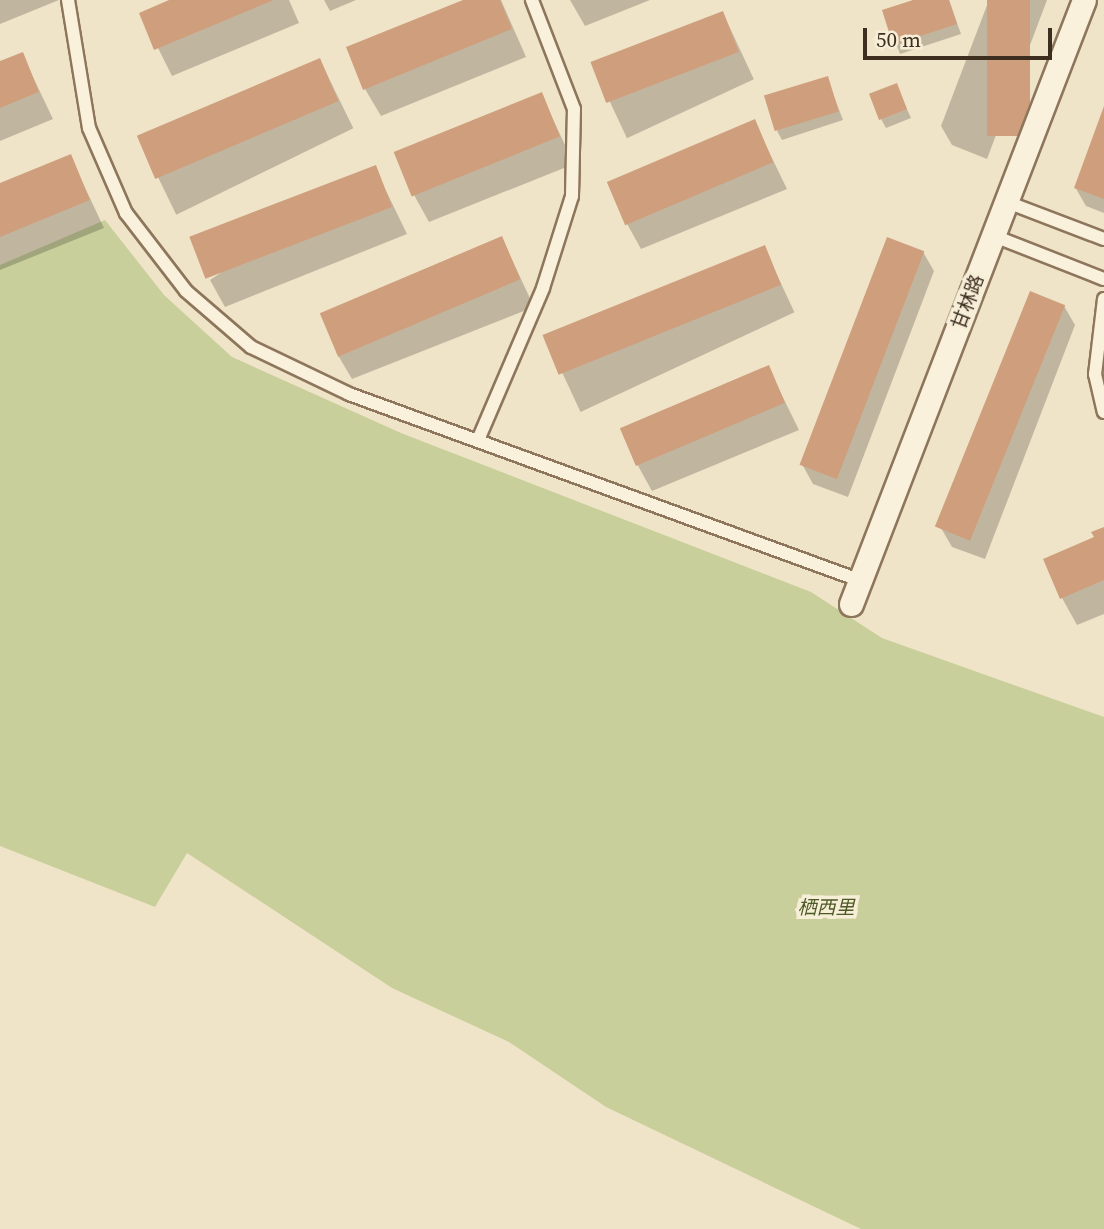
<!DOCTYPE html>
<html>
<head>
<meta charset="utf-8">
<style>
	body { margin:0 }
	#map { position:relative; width:1104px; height:1229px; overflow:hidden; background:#f0e4c8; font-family:"Source Serif 4","Noto Sans SC",serif }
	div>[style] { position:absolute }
	.green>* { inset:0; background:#c9cf9b }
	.shadow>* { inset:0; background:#0003; transform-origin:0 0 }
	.building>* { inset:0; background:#cf9f7d; transform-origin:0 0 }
	.roads { filter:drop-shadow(2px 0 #8d765c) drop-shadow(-2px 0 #8d765c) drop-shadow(0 2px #8d765c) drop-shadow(0 -2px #8d765c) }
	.service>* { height:12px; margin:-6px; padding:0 6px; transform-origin:6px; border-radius:6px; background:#faf1dc }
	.minor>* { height:23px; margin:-11.5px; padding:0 11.5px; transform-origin:11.5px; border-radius:11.5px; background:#faf1dc }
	span { translate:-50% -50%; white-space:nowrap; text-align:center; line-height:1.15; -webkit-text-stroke:7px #f7eed8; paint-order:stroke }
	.street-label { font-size:19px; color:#3d2e20 }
	.park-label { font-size:19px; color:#4d5a26; font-style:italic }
	.scale { position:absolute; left:863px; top:28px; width:189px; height:32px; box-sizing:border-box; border:4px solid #3d2e20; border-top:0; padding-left:9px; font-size:21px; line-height:24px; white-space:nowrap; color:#3d2e20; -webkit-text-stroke:5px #f7eed8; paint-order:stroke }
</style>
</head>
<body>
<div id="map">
	<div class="green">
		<div style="clip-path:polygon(105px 220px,164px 295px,232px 357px,401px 433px,811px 592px,882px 638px,1104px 717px,1104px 1229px,861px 1229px,606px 1107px,509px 1042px,392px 988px,187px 853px,155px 907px,0 846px,0 265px)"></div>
	</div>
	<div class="shadow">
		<div style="clip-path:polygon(0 0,59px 0,0 24px)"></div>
		<div style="clip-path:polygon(174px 0,289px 0,299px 23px,172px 76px,141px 14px)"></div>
		<div style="clip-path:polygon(324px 0,356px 0,330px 11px)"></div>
		<div style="clip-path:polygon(467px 0,501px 0,526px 57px,381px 116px,365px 89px)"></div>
		<div style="clip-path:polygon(570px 0,650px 0,585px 26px)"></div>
		<div style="clip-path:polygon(919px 0,949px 0,961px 34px,900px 54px,884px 11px)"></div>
		<div style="clip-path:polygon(989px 0,1047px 0,987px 159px,952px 145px,941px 126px)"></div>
		<div style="left:723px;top:13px;width:73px;height:140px;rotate:65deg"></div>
		<div style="clip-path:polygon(22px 54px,53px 119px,0 141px,0 63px)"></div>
		<div style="left:320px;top:60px;width:76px;height:197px;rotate:64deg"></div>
		<div style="clip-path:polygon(827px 78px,843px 120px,782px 140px,777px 131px)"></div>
		<div style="clip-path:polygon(896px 85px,911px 118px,886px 128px,881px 119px)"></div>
		<div style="clip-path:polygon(541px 94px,574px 164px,429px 222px,414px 195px)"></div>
		<div style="clip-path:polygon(1104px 111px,1104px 213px,1086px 206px,1075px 187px)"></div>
		<div style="clip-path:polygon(754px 121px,787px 189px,641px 249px,626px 222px)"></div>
		<div style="clip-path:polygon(70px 156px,104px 228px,0 270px,0 185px)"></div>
		<div style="clip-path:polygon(375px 168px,407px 234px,225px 307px,210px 280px)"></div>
		<div style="clip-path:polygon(502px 238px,534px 307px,352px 379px,336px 352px)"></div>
		<div style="left:764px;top:247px;width:72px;height:236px;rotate:65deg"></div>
		<div style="clip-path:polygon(923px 252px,934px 271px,848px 497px,813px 484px,802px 464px)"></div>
		<div style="clip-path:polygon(1064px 306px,1075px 325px,985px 559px,952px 547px,941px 528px)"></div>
		<div style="clip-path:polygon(768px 367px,799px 430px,652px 491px,637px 464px)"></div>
		<div style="clip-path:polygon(1104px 529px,1104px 614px,1077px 625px,1062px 598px)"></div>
	</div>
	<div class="building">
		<div style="clip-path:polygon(169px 0,274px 0,154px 50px,139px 13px)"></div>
		<div style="clip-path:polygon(463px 0,500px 0,512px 29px,363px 90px,346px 47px)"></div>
		<div style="clip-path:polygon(913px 0,949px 0,957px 24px,893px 45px,882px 10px)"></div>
		<div style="left:987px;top:0;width:43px;height:136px"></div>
		<div style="left:723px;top:11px;width:44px;height:142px;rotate:69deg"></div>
		<div style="clip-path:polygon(23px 52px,39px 92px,0 108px,0 61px)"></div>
		<div style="left:320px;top:58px;width:47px;height:199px;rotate:67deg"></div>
		<div style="left:828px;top:76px;width:37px;height:67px;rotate:73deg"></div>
		<div style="left:897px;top:83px;width:28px;height:30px;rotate:69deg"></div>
		<div style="left:542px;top:92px;width:48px;height:160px;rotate:68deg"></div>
		<div style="clip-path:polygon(1104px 106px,1104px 199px,1074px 188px)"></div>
		<div style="left:755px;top:119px;width:47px;height:161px;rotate:67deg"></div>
		<div style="clip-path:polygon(71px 154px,90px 200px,0 237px,0 183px)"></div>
		<div style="left:376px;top:165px;width:45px;height:200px;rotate:69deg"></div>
		<div style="left:502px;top:236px;width:47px;height:198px;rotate:67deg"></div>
		<div style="left:887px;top:237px;width:40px;height:244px;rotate:21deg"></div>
		<div style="left:765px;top:245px;width:43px;height:240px;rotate:68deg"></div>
		<div style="left:1030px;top:291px;width:38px;height:254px;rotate:22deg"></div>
		<div style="left:769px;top:365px;width:41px;height:162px;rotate:67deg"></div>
		<div style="clip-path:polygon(1104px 527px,1104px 580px,1060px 599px,1043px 559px,1094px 537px,1091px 532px)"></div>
	</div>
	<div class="roads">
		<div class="service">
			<div style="left:68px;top:0;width:130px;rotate:80.7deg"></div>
			<div style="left:89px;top:128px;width:93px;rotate:66.5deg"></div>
			<div style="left:126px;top:213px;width:98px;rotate:52.4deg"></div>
			<div style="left:186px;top:291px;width:86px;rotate:40.7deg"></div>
			<div style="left:251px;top:347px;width:109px;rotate:25.6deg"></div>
			<div style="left:349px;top:394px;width:543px;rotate:20.04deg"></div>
			<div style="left:1007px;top:202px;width:104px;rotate:20.9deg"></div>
			<div style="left:994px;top:236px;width:118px;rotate:21.4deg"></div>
			<div style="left:1104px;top:299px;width:76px;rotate:96.8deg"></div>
			<div style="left:1095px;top:374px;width:39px;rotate:77deg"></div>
			<div style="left:478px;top:440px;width:165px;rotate:-66.8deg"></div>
			<div style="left:543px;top:288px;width:96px;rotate:-72.5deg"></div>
			<div style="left:572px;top:196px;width:87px;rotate:-88.7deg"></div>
			<div style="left:574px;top:109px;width:117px;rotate:-111.1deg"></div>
		</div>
		<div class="minor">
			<div style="left:851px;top:604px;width:647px;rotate:-68.91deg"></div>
		</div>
	</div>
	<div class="street-label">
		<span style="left:968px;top:302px;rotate:-69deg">甘林路</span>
	</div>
	<div class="park-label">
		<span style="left:826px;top:908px">栖西里</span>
	</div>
	<div class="scale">50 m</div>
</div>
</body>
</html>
